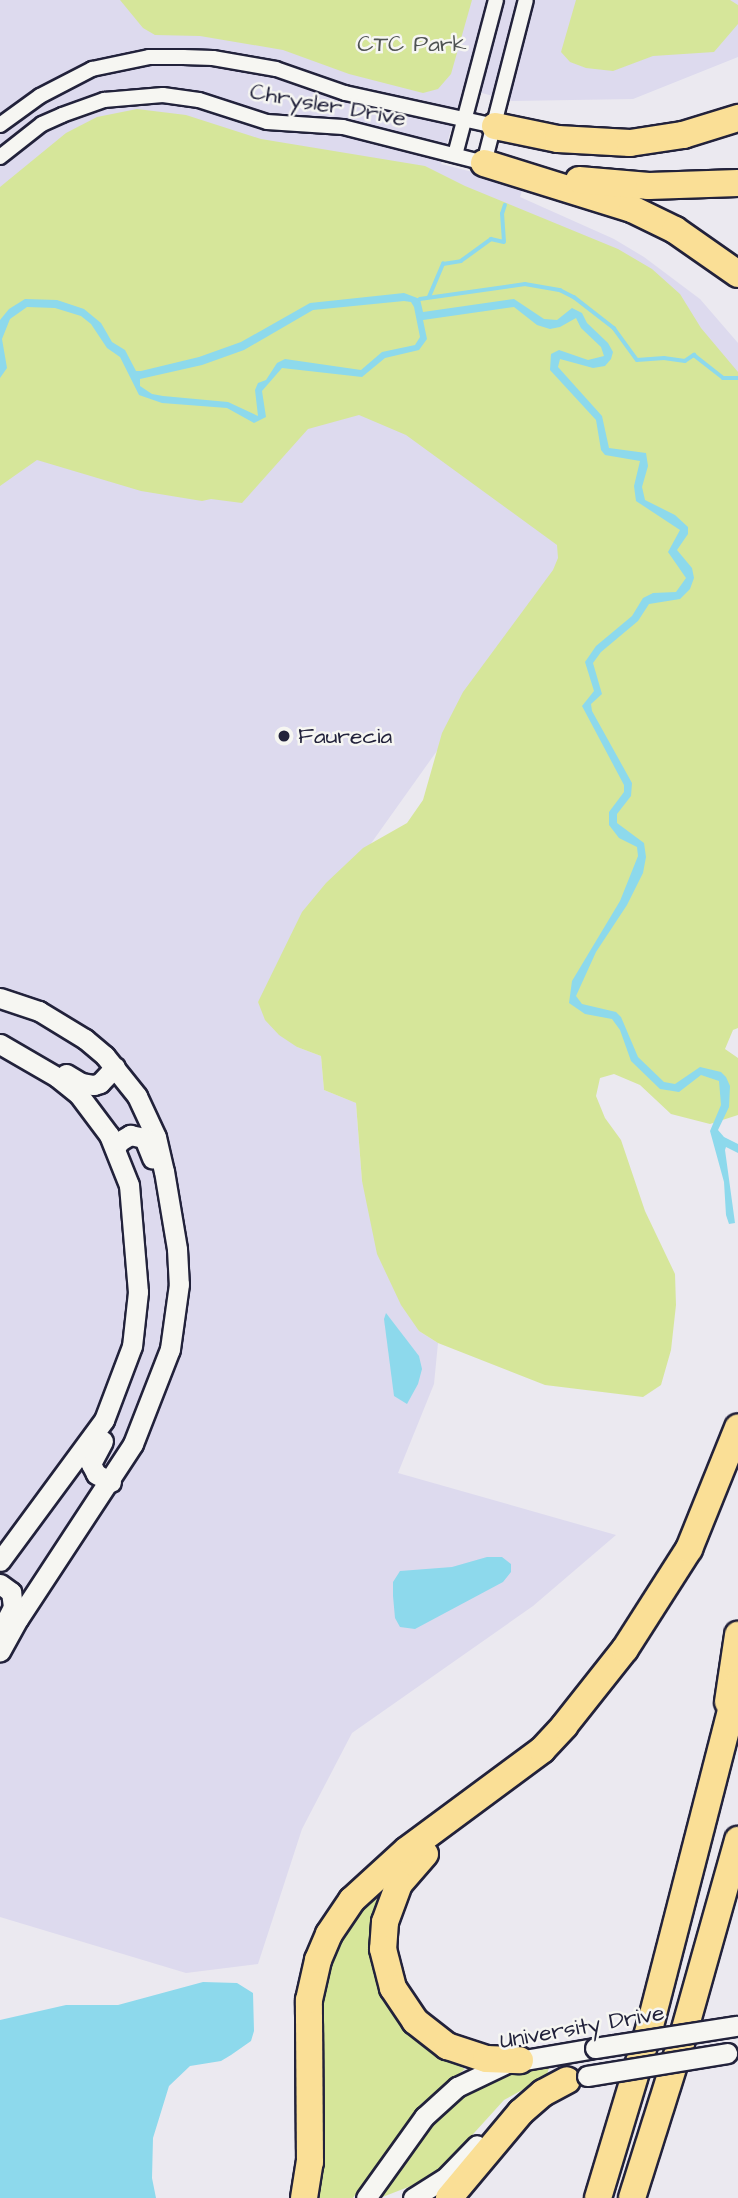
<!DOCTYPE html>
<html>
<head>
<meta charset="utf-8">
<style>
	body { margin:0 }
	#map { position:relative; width:738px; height:2198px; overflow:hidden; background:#ebe9f0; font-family:"Architects Daughter",sans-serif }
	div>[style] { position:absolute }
	.built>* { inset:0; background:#dddaee }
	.green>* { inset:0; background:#d6e69a }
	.water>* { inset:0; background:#8dd9ec }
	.stream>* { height:3.5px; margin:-1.75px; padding:0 1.75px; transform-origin:1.75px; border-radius:1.75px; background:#8dd9ec }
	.roads { filter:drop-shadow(2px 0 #22223b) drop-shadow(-2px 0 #22223b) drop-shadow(0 2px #22223b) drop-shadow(0 -2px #22223b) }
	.street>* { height:14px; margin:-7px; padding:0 7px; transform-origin:7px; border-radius:7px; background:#f6f6f2 }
	.secondary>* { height:19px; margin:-9.5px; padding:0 9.5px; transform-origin:9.5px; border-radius:9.5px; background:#f6f6f2 }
	.highway>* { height:26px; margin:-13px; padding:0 13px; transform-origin:13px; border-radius:13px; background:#fadf96 }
	.bridges { filter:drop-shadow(2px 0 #22223b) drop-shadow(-2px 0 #22223b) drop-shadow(0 2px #22223b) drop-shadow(0 -2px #22223b) }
	.secondary-bridge>* { height:19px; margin:-9.5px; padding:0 9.5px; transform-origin:9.5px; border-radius:9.5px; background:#f6f6f2 }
	.dots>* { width:19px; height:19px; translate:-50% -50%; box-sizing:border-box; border:4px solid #f6f6f2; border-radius:50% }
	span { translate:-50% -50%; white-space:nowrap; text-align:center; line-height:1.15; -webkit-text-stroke:5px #f6f6f2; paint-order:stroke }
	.park-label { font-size:23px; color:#4f5353 }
	.street-label { font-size:23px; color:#22223b }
	.poi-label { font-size:23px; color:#22223b }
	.left { translate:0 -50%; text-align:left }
</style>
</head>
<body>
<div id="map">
	<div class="built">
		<div style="clip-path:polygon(0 0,738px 0,738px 57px,633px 99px,512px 101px,463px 88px,441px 164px,524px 185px,520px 197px,614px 239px,644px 257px,700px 299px,738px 343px,738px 493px,578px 553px,258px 1002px,297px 1047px,321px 1056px,324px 1090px,356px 1103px,362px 1181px,419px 1331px,438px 1343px,434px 1384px,398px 1473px,616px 1535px,533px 1606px,352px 1733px,302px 1829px,258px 1964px,186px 1973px,0 1917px)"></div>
	</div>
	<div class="green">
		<div style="clip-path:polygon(120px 0,472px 0,451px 74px,438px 89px,423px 93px,349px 74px,283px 50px,200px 36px,155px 35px,143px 28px)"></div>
		<div style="clip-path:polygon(576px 0,730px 0,738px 5px,738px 24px,714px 52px,653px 56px,613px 71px,586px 68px,570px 62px,561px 52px)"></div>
		<div style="clip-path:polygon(137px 109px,186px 115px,261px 139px,425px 166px,465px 186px,618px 249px,652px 269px,680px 294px,701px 328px,738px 372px,738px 1028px,733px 1030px,725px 1049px,738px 1058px,738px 1115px,710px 1124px,671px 1114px,640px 1085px,614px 1074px,600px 1078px,596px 1096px,605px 1118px,621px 1140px,645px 1211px,675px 1274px,676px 1305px,671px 1350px,661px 1385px,643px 1397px,545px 1385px,438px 1343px,419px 1331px,401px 1305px,377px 1254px,362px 1181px,356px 1103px,324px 1090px,321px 1056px,297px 1047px,279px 1035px,265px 1020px,258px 1002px,302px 912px,326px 883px,363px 848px,407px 823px,423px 800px,442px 733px,463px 692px,553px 570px,558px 558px,557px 545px,406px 435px,359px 415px,308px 429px,242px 503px,211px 499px,202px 501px,141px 491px,37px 460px,0 486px,0 187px,66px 133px,97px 117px)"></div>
		<div style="clip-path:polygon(379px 1888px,382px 1892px,375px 1913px,372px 1957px,385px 2000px,412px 2035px,436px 2054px,465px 2069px,421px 2104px,353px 2198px,317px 2198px,319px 2001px,337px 1939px)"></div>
		<div style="clip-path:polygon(550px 2065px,546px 2077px,504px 2100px,445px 2165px,421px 2182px,380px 2198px,433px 2123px,454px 2102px,491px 2080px)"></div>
	</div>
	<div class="water">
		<div style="clip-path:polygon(evenodd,404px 293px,420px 299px,423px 312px,514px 299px,544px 319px,557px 320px,572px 308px,582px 313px,587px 323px,608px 343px,613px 352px,611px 359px,605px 366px,593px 368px,560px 359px,558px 367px,602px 416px,609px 448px,646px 453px,648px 466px,642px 487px,645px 500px,675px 515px,688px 527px,688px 534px,677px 550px,692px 568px,694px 578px,690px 589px,680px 599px,649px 604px,638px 621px,601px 652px,593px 663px,602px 694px,591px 704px,592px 711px,632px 783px,631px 796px,617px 814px,617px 823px,644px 843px,646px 857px,643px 873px,627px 905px,596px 952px,576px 996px,582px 1004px,616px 1012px,621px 1017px,638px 1057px,664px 1082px,675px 1084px,700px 1067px,721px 1072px,726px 1077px,730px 1086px,729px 1107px,718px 1130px,724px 1137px,738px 1144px,738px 1153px,726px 1147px,725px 1150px,735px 1223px,729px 1224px,726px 1215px,724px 1182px,710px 1131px,721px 1105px,719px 1081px,701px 1075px,679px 1092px,660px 1089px,631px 1061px,620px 1030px,612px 1019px,585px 1014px,569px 1003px,572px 981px,620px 901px,638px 856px,637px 847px,619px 838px,609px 825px,609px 812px,624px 792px,624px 785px,582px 706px,594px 691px,585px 662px,596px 646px,632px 616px,643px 598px,653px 593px,676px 592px,686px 578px,668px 552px,680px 530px,636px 501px,634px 486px,640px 461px,605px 455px,601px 450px,596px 420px,550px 370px,551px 354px,559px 350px,588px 360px,604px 356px,601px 347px,581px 328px,576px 318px,560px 327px,550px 329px,537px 325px,514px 307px,423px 320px,427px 339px,419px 350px,385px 358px,362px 377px,282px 368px,262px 391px,266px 417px,254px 423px,227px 408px,162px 403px,139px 395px,120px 357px,107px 348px,91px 324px,81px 316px,55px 308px,27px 307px,10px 319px,2px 339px,7px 368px,0 378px,0 320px,9px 309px,25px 299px,57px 300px,84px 309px,101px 323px,112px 342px,125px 350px,136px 371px,141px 371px,199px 357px,241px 342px,310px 303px,404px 293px,404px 301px,411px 302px,414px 307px,420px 337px,415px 345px,382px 352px,361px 370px,285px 359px,277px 363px,266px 380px,258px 383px,255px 390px,258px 416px,228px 402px,163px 396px,152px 394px,140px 386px,140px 379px,202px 365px,244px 350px,313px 310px,404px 301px)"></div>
		<div style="clip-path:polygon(386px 1313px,419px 1356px,422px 1369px,418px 1384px,407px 1404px,394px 1396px,384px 1319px)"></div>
		<div style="clip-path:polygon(487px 1557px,502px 1557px,511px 1564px,511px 1572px,503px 1582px,415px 1629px,400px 1627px,395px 1618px,393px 1596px,393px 1582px,400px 1571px,452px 1567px)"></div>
		<div style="clip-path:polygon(203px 1982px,237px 1983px,253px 1993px,254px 2031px,251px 2041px,231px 2055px,221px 2061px,190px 2066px,169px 2086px,153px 2138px,152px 2178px,156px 2198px,0 2198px,0 2020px,66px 2005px,118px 2005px)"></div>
	</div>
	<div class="stream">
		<div style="left:429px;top:297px;width:36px;rotate:-67deg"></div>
		<div style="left:443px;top:264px;width:18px;rotate:-9deg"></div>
		<div style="left:461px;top:261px;width:37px;rotate:-36deg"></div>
		<div style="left:491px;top:239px;width:13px;rotate:13deg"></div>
		<div style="left:504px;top:242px;width:28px;rotate:-94deg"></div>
		<div style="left:502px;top:214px;width:9px;rotate:-72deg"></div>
		<div style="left:420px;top:299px;width:106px;rotate:-8.1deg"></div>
		<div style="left:525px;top:284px;width:36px;rotate:10deg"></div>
		<div style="left:560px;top:290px;width:16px;rotate:27deg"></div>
		<div style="left:574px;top:297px;width:51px;rotate:37.8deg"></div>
		<div style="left:614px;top:328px;width:39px;rotate:54deg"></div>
		<div style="left:637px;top:360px;width:27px;rotate:-4deg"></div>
		<div style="left:664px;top:358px;width:21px;rotate:8deg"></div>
		<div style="left:685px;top:361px;width:11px;rotate:-34deg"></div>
		<div style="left:694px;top:355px;width:37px;rotate:38deg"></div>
		<div style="left:723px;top:378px;width:15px"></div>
	</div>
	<div class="roads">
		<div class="street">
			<div style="left:0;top:125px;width:49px;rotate:-35.9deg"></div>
			<div style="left:40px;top:96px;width:59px;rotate:-27.4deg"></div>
			<div style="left:92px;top:69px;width:58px;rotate:-11.9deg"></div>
			<div style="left:149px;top:57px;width:34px"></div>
			<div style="left:183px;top:57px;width:30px;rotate:2deg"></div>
			<div style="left:213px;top:58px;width:64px;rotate:9.9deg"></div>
			<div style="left:276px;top:69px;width:73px;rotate:19.2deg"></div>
			<div style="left:345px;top:93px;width:154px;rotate:12.4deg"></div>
			<div style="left:455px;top:155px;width:160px;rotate:-75.2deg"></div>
			<div style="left:0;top:157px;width:53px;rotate:-38.2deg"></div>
			<div style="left:42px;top:124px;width:22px;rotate:-24deg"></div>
			<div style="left:62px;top:115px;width:45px;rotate:-19.7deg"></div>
			<div style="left:104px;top:100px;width:59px;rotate:-4.8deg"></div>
			<div style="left:163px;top:95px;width:36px;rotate:8deg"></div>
			<div style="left:199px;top:100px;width:71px;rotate:17.9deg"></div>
			<div style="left:267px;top:122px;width:76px;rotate:3.8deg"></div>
			<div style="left:343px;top:127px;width:146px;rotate:14.3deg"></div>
			<div style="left:484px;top:163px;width:168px;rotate:-75.6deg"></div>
		</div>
		<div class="secondary">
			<div style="left:0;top:998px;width:41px;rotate:18.4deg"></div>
			<div style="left:39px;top:1011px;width:54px;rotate:31.3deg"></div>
			<div style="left:85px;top:1039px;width:26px;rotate:40deg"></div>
			<div style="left:105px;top:1056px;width:51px;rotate:51.3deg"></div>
			<div style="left:137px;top:1096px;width:45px;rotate:65.1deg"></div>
			<div style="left:156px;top:1137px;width:35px;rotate:77deg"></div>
			<div style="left:164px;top:1171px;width:79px;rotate:80.5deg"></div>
			<div style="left:177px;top:1249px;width:35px;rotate:87deg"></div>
			<div style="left:179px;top:1284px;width:66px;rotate:97.9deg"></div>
			<div style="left:170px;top:1349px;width:102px;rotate:111.3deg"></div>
			<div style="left:133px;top:1444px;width:209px;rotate:123.3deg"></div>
			<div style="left:18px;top:1619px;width:37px;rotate:119deg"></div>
			<div style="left:0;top:1044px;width:66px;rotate:30.1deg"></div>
			<div style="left:57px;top:1077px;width:28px;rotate:39deg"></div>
			<div style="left:79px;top:1095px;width:50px;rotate:53.1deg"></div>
			<div style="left:109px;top:1135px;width:54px;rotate:68.2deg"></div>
			<div style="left:129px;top:1185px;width:107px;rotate:85.2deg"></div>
			<div style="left:138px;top:1292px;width:54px;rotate:96.3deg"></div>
			<div style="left:132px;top:1346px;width:79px;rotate:110.7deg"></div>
			<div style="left:104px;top:1420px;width:175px;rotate:126.4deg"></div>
			<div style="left:66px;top:1074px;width:17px;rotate:31deg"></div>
			<div style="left:81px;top:1083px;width:13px;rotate:9deg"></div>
			<div style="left:94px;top:1085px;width:6px;rotate:-18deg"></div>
			<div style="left:100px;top:1083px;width:22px;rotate:-47deg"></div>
			<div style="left:115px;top:1148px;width:9px;rotate:-54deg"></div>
			<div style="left:120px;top:1141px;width:12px;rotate:-31deg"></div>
			<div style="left:130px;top:1135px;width:14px;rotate:12deg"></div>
			<div style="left:144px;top:1138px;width:22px;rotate:68deg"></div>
			<div style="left:103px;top:1441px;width:26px;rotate:118deg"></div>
			<div style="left:91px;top:1464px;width:11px;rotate:63deg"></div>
			<div style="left:96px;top:1474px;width:17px;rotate:28deg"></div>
			<div style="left:0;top:1584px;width:14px;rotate:36deg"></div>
			<div style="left:11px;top:1592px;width:15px;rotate:82deg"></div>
			<div style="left:13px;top:1607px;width:20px;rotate:117deg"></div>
			<div style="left:366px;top:2198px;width:100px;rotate:-54.4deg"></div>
			<div style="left:424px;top:2117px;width:45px;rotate:-42.3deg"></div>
			<div style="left:457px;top:2087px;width:55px;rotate:-25.6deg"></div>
			<div style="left:507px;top:2063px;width:89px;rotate:-9.7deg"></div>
			<div style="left:413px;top:2198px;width:36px;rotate:-32deg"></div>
			<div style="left:444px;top:2179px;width:47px;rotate:-45.9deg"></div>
		</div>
		<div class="highway">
			<div style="left:495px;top:126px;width:64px;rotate:11.7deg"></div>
			<div style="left:558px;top:139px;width:72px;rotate:3.2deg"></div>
			<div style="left:630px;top:143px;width:54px;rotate:-8.6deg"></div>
			<div style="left:683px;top:135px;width:58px;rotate:-17.2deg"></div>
			<div style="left:484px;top:163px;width:155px;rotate:17.3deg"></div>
			<div style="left:632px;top:209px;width:48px;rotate:26deg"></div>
			<div style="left:675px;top:230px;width:77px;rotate:34.9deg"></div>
			<div style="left:579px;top:180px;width:70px;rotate:4.9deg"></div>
			<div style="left:649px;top:186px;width:89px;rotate:-1.9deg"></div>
			<div style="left:728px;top:1702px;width:68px;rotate:-81.5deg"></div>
			<div style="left:425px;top:1854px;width:40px;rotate:131deg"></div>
			<div style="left:399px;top:1884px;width:40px;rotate:110.2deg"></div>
			<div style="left:385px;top:1922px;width:27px;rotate:94deg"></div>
			<div style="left:383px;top:1949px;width:40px;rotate:75.6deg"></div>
			<div style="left:393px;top:1988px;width:40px;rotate:56deg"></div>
			<div style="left:415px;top:2021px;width:41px;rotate:38deg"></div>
			<div style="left:447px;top:2046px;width:41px;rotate:18.4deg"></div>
			<div style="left:486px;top:2059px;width:34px;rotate:2deg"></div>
			<div style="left:304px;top:2198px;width:36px;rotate:-81deg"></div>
			<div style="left:310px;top:2162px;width:162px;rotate:-90.4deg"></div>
			<div style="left:309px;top:2000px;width:41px;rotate:-77.3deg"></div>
			<div style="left:318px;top:1960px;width:28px;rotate:-67deg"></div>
			<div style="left:329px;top:1934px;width:41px;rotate:-55.9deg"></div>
			<div style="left:352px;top:1900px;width:74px;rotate:-42.3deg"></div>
			<div style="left:407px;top:1850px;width:168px;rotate:-36.5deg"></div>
			<div style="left:542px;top:1750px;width:33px;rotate:-47deg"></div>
			<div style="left:564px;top:1726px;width:98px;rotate:-51.6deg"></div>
			<div style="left:625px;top:1649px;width:119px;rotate:-57.4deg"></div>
			<div style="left:689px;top:1549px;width:131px;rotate:-68deg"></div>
			<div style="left:449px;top:2198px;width:112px;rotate:-50.1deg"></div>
			<div style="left:521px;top:2112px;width:29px;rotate:-41deg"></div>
			<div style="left:543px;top:2093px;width:27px;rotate:-28deg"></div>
			<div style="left:598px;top:2198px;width:180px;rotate:-73.2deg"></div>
			<div style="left:650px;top:2026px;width:353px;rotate:-75.6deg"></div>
			<div style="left:632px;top:2198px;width:163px;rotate:-72.5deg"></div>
			<div style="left:681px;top:2043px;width:211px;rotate:-74.3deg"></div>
		</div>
	</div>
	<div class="bridges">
		<div class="secondary-bridge">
			<div style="left:595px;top:2048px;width:143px;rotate:-8.9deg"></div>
			<div style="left:587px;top:2076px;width:142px;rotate:-9.3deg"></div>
		</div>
	</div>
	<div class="dots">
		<div style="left:284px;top:736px;background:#22223b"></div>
	</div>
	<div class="park-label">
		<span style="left:412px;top:44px">CTC Park</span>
	</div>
	<div class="street-label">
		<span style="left:328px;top:105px;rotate:10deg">Chrysler Drive</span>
		<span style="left:582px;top:2027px;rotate:-10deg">University Drive</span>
	</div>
	<div class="poi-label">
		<span class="left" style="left:298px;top:736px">Faurecia</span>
	</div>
</div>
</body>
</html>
